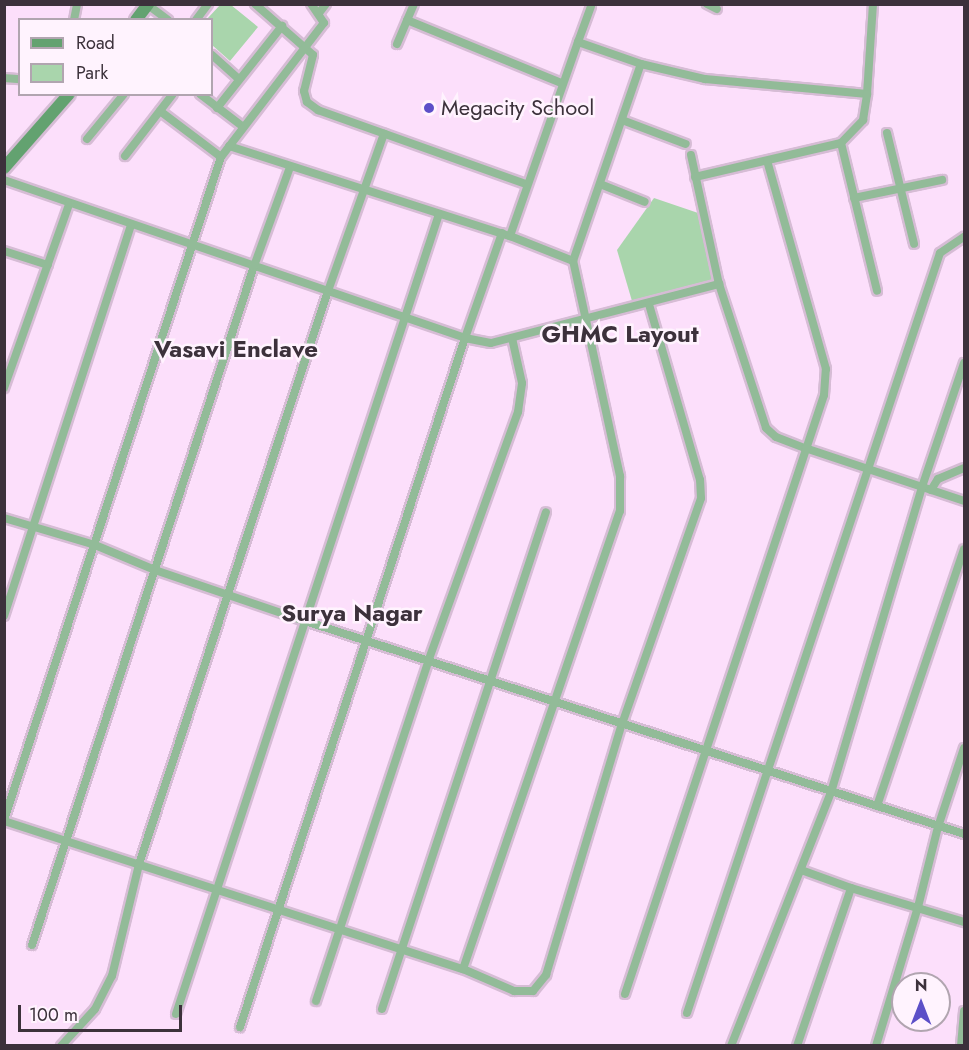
<!DOCTYPE html>
<html>
<head>
<meta charset="utf-8">
<style>
	body { margin:0 }
	#map { position:relative; width:969px; height:1050px; overflow:hidden; background:#fcdffb; font-family:Jost,sans-serif }
	div>[style] { position:absolute }
	.green>* { inset:0; background:#a9d5ac }
	.roads { filter:drop-shadow(2px 0 #d6bcd5) drop-shadow(-2px 0 #d6bcd5) drop-shadow(0 2px #d6bcd5) drop-shadow(0 -2px #d6bcd5) }
	.street>* { height:8px; margin:-4px; padding:0 4px; transform-origin:4px; border-radius:4px; background:#92bb98 }
	.secondary>* { height:12px; margin:-6px; padding:0 6px; transform-origin:6px; border-radius:6px; background:#63a270 }
	.dots>* { width:16px; height:16px; translate:-50% -50%; box-sizing:border-box; border:3px solid #fff3fe; border-radius:50% }
	span { translate:-50% -50%; white-space:nowrap; text-align:center; line-height:1.15; -webkit-text-stroke:5px #fff3fe; paint-order:stroke }
	.poi-label { font-size:22px; color:#3c313b }
	.left { translate:0 -50%; text-align:left }
	.neighbourhood-label { font-size:24px; color:#3c313b; font-weight:700 }
	.frame { position:absolute; inset:0; border:6px solid #3c313b; pointer-events:none }
	.legend { position:absolute; left:18px; top:18px; width:195px; height:78px; box-sizing:border-box; background:#fff3fe; border:2px solid #b1a5b0; margin:0; padding:8px 10px; list-style:none; font-size:18px; color:#3c313b }
	.legend li { display:flex; align-items:center; gap:12px; height:30px }
	.legend b { width:30px; border:2px solid #b1a5b0 }
	.north { position:absolute; left:891px; top:972px; width:60px; height:60px; box-sizing:border-box; background:#fff3fe; border:2px solid #b1a5b0; border-radius:50%; rotate:0deg; font-size:16px; font-weight:700; line-height:24px; text-align:center; color:#3c313b }
	.north::after { content:''; display:block; margin:auto; width:21px; height:27px; background:#5c4fc8; clip-path:polygon(50% 0,100% 100%,50% 72%,0 100%) }
	.scale { position:absolute; left:18px; top:1005px; width:164px; height:27px; box-sizing:border-box; border:3px solid #3c313b; border-top:0; padding-left:8px; font-size:18px; line-height:21px; white-space:nowrap; color:#3c313b; -webkit-text-stroke:4px #fff3fe; paint-order:stroke }
</style>
</head>
<body>
<div id="map">
	<div class="green">
		<div style="clip-path:polygon(220px 5px,231px 5px,258px 27px,230px 61px,212px 45px,212px 20px,207px 19px)"></div>
		<div style="clip-path:polygon(654px 198px,704px 215px,713px 280px,632px 301px,617px 250px)"></div>
	</div>
	<div class="roads">
		<div class="street">
			<div style="left:255px;top:4px;width:77px;rotate:41.3deg"></div>
			<div style="left:313px;top:55px;width:37px;rotate:104deg"></div>
			<div style="left:304px;top:91px;width:11px;rotate:75deg"></div>
			<div style="left:307px;top:102px;width:14px;rotate:36deg"></div>
			<div style="left:318px;top:110px;width:221px;rotate:19.6deg"></div>
			<div style="left:707px;top:4px;width:11px;rotate:27deg"></div>
			<div style="left:148px;top:5px;width:25px;rotate:37deg"></div>
			<div style="left:319px;top:13px;width:11px;rotate:-52deg"></div>
			<div style="left:74px;top:20px;width:16px;rotate:-79deg"></div>
			<div style="left:196px;top:20px;width:20px;rotate:-53deg"></div>
			<div style="left:407px;top:20px;width:166px;rotate:22.2deg"></div>
			<div style="left:578px;top:42px;width:38px;rotate:-70deg"></div>
			<div style="left:397px;top:44px;width:43px;rotate:-67deg"></div>
			<div style="left:212px;top:55px;width:36px;rotate:42deg"></div>
			<div style="left:4px;top:78px;width:16px;rotate:4deg"></div>
			<div style="left:200px;top:94px;width:53px;rotate:37.3deg"></div>
			<div style="left:217px;top:108px;width:105px;rotate:-51.6deg"></div>
			<div style="left:160px;top:111px;width:76px;rotate:37deg"></div>
			<div style="left:622px;top:120px;width:68px;rotate:20.6deg"></div>
			<div style="left:887px;top:133px;width:114px;rotate:76.3deg"></div>
			<div style="left:87px;top:139px;width:58px;rotate:-50.6deg"></div>
			<div style="left:841px;top:143px;width:152px;rotate:76.3deg"></div>
			<div style="left:229px;top:146px;width:295px;rotate:17.8deg"></div>
			<div style="left:510px;top:236px;width:206px;rotate:-70.7deg"></div>
			<div style="left:578px;top:42px;width:67px;rotate:19.2deg"></div>
			<div style="left:641px;top:64px;width:66px;rotate:13.2deg"></div>
			<div style="left:705px;top:79px;width:163px;rotate:5.3deg"></div>
			<div style="left:867px;top:94px;width:90px;rotate:-86.2deg"></div>
			<div style="left:691px;top:155px;width:132px;rotate:77.8deg"></div>
			<div style="left:719px;top:284px;width:151px;rotate:71.9deg"></div>
			<div style="left:766px;top:428px;width:13px;rotate:42deg"></div>
			<div style="left:776px;top:437px;width:31px;rotate:21deg"></div>
			<div style="left:805px;top:448px;width:168px;rotate:18.4deg"></div>
			<div style="left:125px;top:156px;width:78px;rotate:-52.3deg"></div>
			<div style="left:695px;top:177px;width:150px;rotate:-13.1deg"></div>
			<div style="left:841px;top:143px;width:32px;rotate:-46deg"></div>
			<div style="left:863px;top:120px;width:26px;rotate:-81deg"></div>
			<div style="left:4px;top:180px;width:487px;rotate:18.9deg"></div>
			<div style="left:465px;top:338px;width:725px;rotate:108.08deg"></div>
			<div style="left:600px;top:184px;width:48px;rotate:21.8deg"></div>
			<div style="left:854px;top:198px;width:90px;rotate:-11.6deg"></div>
			<div style="left:502px;top:233px;width:111px;rotate:109.4deg"></div>
			<div style="left:465px;top:338px;width:26px;rotate:11deg"></div>
			<div style="left:491px;top:343px;width:236px;rotate:-14.5deg"></div>
			<div style="left:510px;top:236px;width:68px;rotate:21.6deg"></div>
			<div style="left:573px;top:261px;width:208px;rotate:-71deg"></div>
			<div style="left:4px;top:251px;width:46px;rotate:17.7deg"></div>
			<div style="left:4px;top:388px;width:195px;rotate:-70.5deg"></div>
			<div style="left:931px;top:490px;width:13px;rotate:-58deg"></div>
			<div style="left:938px;top:479px;width:28px;rotate:-23deg"></div>
			<div style="left:4px;top:518px;width:95px;rotate:16.5deg"></div>
			<div style="left:95px;top:545px;width:65px;rotate:22.6deg"></div>
			<div style="left:155px;top:570px;width:158px;rotate:18.8deg"></div>
			<div style="left:305px;top:621px;width:693px;rotate:17.91deg"></div>
			<div style="left:4px;top:616px;width:410px;rotate:-72deg"></div>
			<div style="left:877px;top:806px;width:271px;rotate:-71.3deg"></div>
			<div style="left:4px;top:820px;width:698px;rotate:-71.88deg"></div>
			<div style="left:221px;top:157px;width:169px;rotate:-52.5deg"></div>
			<div style="left:324px;top:23px;width:23px;rotate:-124deg"></div>
			<div style="left:4px;top:821px;width:482px;rotate:17.9deg"></div>
			<div style="left:463px;top:969px;width:56px;rotate:23.3deg"></div>
			<div style="left:514px;top:991px;width:19px"></div>
			<div style="left:533px;top:991px;width:21px;rotate:-51deg"></div>
			<div style="left:546px;top:975px;width:262px;rotate:-73.2deg"></div>
			<div style="left:622px;top:724px;width:239px;rotate:-70.7deg"></div>
			<div style="left:701px;top:498px;width:18px;rotate:-93deg"></div>
			<div style="left:700px;top:480px;width:182px;rotate:-106.2deg"></div>
			<div style="left:851px;top:888px;width:118px;rotate:16.7deg"></div>
			<div style="left:32px;top:945px;width:714px;rotate:-71.89deg"></div>
			<div style="left:254px;top:266px;width:105px;rotate:-70deg"></div>
			<div style="left:463px;top:969px;width:484px;rotate:-71.1deg"></div>
			<div style="left:620px;top:511px;width:35px;rotate:-90deg"></div>
			<div style="left:620px;top:476px;width:220px;rotate:-102.3deg"></div>
			<div style="left:625px;top:994px;width:631px;rotate:-71.62deg"></div>
			<div style="left:824px;top:395px;width:26px;rotate:-86deg"></div>
			<div style="left:826px;top:369px;width:216px;rotate:-105.8deg"></div>
			<div style="left:316px;top:1001px;width:360px;rotate:-71.7deg"></div>
			<div style="left:429px;top:659px;width:263px;rotate:-70.2deg"></div>
			<div style="left:518px;top:412px;width:29px;rotate:-82deg"></div>
			<div style="left:522px;top:383px;width:46px;rotate:-102.5deg"></div>
			<div style="left:382px;top:1009px;width:523px;rotate:-71.74deg"></div>
			<div style="left:687px;top:1013px;width:801px;rotate:-71.59deg"></div>
			<div style="left:940px;top:253px;width:29px;rotate:-34deg"></div>
			<div style="left:176px;top:1014px;width:842px;rotate:-71.8deg"></div>
			<div style="left:61px;top:1046px;width:50px;rotate:-47.4deg"></div>
			<div style="left:95px;top:1009px;width:37px;rotate:-63deg"></div>
			<div style="left:112px;top:976px;width:115px;rotate:-76.4deg"></div>
			<div style="left:139px;top:864px;width:603px;rotate:-71.75deg"></div>
			<div style="left:328px;top:291px;width:167px;rotate:-70.4deg"></div>
			<div style="left:731px;top:1046px;width:276px;rotate:-68.5deg"></div>
			<div style="left:832px;top:789px;width:315px;rotate:-73.4deg"></div>
			<div style="left:922px;top:487px;width:131px;rotate:-71.3deg"></div>
			<div style="left:797px;top:1046px;width:167px;rotate:-71.1deg"></div>
			<div style="left:851px;top:888px;width:53px;rotate:-160.2deg"></div>
			<div style="left:876px;top:1046px;width:145px;rotate:-73.2deg"></div>
			<div style="left:918px;top:907px;width:82px;rotate:-76deg"></div>
			<div style="left:938px;top:827px;width:83px;rotate:-71.8deg"></div>
			<div style="left:961px;top:1046px;width:35px;rotate:-85deg"></div>
		</div>
		<div class="secondary">
			<div style="left:136px;top:20px;width:20px;rotate:-53deg"></div>
			<div style="left:4px;top:168px;width:98px;rotate:-48.7deg"></div>
		</div>
	</div>
	<div class="dots">
		<div style="left:429px;top:108px;background:#5c4fc8"></div>
	</div>
	<div class="poi-label">
		<span class="left" style="left:441px;top:108px">Megacity School</span>
	</div>
	<div class="neighbourhood-label">
		<span style="left:620px;top:334px">GHMC Layout</span>
		<span style="left:236px;top:349px">Vasavi Enclave</span>
		<span style="left:352px;top:613px">Surya Nagar</span>
	</div>
	<div class="frame"></div>
	<ul class="legend">
	<li><b style="height:8px;background:#63a270"></b>Road</li>
	<li><b style="height:16px;background:#a9d5ac"></b>Park</li>
	</ul>
	<div class="north">N</div>
	<div class="scale">100 m</div>
</div>
</body>
</html>
